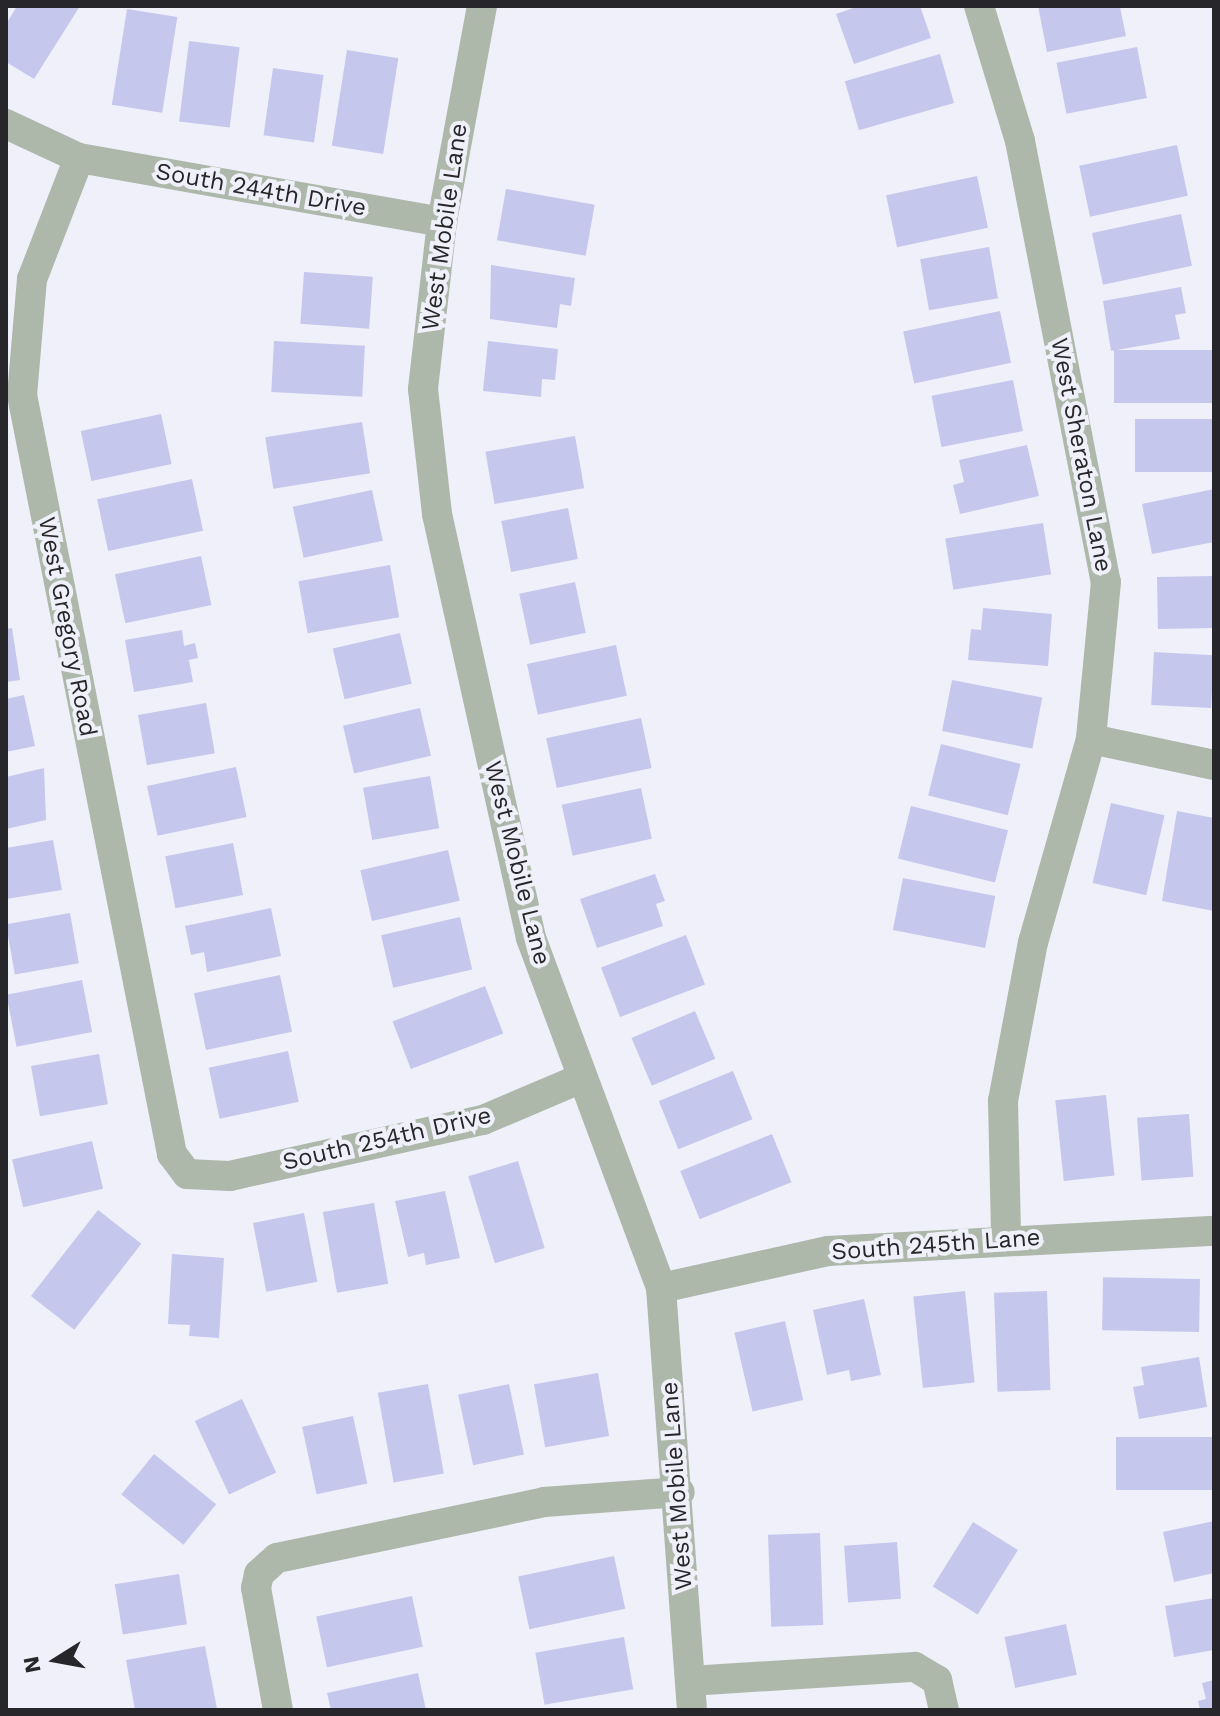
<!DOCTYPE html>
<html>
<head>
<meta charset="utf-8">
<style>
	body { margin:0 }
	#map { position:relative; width:1220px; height:1716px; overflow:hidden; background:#f0f0fa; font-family:"Work Sans",sans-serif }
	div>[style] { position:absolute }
	.building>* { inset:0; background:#c6c7ec; transform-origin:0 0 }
	.minor>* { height:30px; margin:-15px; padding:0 15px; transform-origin:15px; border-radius:15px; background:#adb8ab }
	span { translate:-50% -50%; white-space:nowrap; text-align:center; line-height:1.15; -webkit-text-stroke:8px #f0f0fa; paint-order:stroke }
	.street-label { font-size:24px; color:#27272b }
	.frame { position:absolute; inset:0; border:8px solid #27272b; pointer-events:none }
	.north { position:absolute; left:16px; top:1620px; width:80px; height:80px; -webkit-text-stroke:6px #f0f0fa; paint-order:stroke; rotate:259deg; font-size:22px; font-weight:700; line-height:32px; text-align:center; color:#27272b }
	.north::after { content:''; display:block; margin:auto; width:28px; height:36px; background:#27272b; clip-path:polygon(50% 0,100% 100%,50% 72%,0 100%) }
</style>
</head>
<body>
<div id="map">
	<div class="building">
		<div style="clip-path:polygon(17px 6px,80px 6px,34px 79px,6px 62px,6px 24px)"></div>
		<div style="clip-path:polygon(859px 6px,920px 6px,931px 38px,854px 64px,836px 14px)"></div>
		<div style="clip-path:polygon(1038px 6px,1120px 7px,1126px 36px,1047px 52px)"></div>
		<div style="left:127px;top:9px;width:51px;height:97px;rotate:9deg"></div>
		<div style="left:189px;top:41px;width:51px;height:81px;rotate:7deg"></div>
		<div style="left:1137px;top:47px;width:52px;height:82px;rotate:79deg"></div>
		<div style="left:347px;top:50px;width:52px;height:97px;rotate:9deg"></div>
		<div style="left:940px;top:54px;width:51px;height:99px;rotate:74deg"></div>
		<div style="left:273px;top:68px;width:51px;height:68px;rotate:8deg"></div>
		<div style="left:1177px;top:145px;width:52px;height:100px;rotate:78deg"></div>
		<div style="left:977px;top:176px;width:53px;height:93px;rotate:78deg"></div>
		<div style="left:506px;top:189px;width:90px;height:52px;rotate:10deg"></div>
		<div style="left:1181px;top:214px;width:53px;height:91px;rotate:78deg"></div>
		<div style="left:989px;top:247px;width:52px;height:70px;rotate:80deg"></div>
		<div style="clip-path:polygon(491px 265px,575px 278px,571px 306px,560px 304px,557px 328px,490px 319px)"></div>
		<div style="left:304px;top:272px;width:69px;height:52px;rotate:4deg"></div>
		<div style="clip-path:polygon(1181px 287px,1186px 313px,1175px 315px,1180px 339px,1111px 351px,1103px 301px)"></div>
		<div style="left:1000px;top:311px;width:53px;height:99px;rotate:78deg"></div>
		<div style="left:274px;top:341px;width:91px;height:51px;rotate:3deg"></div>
		<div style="clip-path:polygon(488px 341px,558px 349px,555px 380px,542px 379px,541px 397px,483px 391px)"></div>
		<div style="left:1214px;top:350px;width:53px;height:100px;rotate:90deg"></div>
		<div style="left:1013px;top:380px;width:52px;height:83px;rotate:79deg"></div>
		<div style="left:161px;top:414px;width:51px;height:82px;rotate:78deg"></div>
		<div style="left:1214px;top:419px;width:53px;height:79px;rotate:90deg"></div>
		<div style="left:362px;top:422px;width:52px;height:98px;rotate:81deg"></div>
		<div style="left:575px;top:436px;width:53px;height:91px;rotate:80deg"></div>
		<div style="clip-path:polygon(1027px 445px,1039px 496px,960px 514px,953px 485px,964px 482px,959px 460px)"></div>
		<div style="left:192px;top:479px;width:53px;height:97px;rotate:78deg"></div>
		<div style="clip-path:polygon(1214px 489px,1214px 542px,1152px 554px,1142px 504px)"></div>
		<div style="left:372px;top:490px;width:52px;height:81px;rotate:78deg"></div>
		<div style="left:568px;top:508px;width:52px;height:68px;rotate:79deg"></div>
		<div style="left:1043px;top:523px;width:52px;height:99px;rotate:81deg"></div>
		<div style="left:201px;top:556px;width:50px;height:88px;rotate:78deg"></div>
		<div style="left:390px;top:565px;width:53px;height:93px;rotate:80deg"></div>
		<div style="left:1213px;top:576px;width:52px;height:56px;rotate:89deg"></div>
		<div style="left:575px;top:582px;width:52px;height:57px;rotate:78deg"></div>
		<div style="clip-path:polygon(983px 608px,1052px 614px,1048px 666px,968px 660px,971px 629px,981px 630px)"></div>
		<div style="clip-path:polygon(12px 628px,20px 680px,6px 682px,6px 629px)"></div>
		<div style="clip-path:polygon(182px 630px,184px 646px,195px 643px,198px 658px,189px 660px,193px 682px,134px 692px,125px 640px)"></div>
		<div style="left:400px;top:633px;width:52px;height:69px;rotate:77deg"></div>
		<div style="left:616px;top:645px;width:52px;height:91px;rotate:78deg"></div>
		<div style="left:1154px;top:652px;width:60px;height:53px;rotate:3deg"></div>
		<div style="left:952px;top:680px;width:92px;height:52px;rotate:11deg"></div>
		<div style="clip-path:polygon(24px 695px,35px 746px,6px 752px,6px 699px)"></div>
		<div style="left:206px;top:703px;width:51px;height:69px;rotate:80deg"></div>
		<div style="left:420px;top:708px;width:49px;height:79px;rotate:77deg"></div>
		<div style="left:641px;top:718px;width:51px;height:97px;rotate:78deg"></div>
		<div style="left:941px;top:744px;width:82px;height:53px;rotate:14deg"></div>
		<div style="left:236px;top:767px;width:51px;height:91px;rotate:78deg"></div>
		<div style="clip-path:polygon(44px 768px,46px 820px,6px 829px,6px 777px)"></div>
		<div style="left:430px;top:776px;width:53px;height:68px;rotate:80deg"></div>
		<div style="left:641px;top:788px;width:52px;height:81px;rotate:78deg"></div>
		<div style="left:1111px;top:803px;width:55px;height:82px;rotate:13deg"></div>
		<div style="left:911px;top:806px;width:100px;height:54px;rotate:14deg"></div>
		<div style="clip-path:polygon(1177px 811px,1214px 818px,1214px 911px,1162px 901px)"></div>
		<div style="clip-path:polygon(53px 840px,62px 890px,6px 899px,6px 848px)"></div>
		<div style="left:233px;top:843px;width:53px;height:69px;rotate:79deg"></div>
		<div style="left:448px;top:850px;width:52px;height:90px;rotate:77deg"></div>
		<div style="clip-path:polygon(655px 874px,665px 901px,656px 904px,663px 926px,597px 948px,580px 899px)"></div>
		<div style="left:903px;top:878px;width:94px;height:53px;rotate:11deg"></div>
		<div style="clip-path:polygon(271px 908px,281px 956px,207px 972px,204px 952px,191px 955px,185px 926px)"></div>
		<div style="left:70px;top:913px;width:51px;height:65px;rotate:80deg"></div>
		<div style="left:460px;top:917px;width:54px;height:81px;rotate:77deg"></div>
		<div style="left:686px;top:935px;width:53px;height:91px;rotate:69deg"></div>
		<div style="left:280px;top:975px;width:58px;height:88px;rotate:78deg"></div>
		<div style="left:82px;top:980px;width:53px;height:77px;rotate:79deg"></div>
		<div style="left:485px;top:986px;width:51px;height:99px;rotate:69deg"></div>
		<div style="left:695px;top:1011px;width:52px;height:69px;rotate:67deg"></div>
		<div style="left:288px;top:1051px;width:52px;height:81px;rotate:78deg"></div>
		<div style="left:99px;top:1054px;width:51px;height:69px;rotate:80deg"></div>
		<div style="left:733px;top:1071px;width:52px;height:80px;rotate:68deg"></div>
		<div style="left:1106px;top:1095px;width:81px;height:51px;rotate:84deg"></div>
		<div style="left:1189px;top:1114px;width:63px;height:52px;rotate:86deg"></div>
		<div style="left:772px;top:1134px;width:52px;height:99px;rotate:68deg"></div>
		<div style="left:92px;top:1141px;width:49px;height:82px;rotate:77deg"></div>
		<div style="left:518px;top:1161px;width:91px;height:52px;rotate:73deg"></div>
		<div style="clip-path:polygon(445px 1191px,460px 1258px,426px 1265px,424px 1253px,408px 1257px,395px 1201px)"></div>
		<div style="left:374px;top:1203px;width:82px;height:52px;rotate:80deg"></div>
		<div style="left:98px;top:1210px;width:55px;height:109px;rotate:38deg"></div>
		<div style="left:304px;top:1213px;width:70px;height:52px;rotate:79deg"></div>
		<div style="clip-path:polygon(172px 1254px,224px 1258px,219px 1338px,189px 1336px,190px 1325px,168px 1324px)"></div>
		<div style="left:1200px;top:1279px;width:53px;height:97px;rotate:91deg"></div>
		<div style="left:965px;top:1291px;width:92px;height:52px;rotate:84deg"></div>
		<div style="left:1047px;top:1291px;width:99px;height:53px;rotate:88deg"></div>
		<div style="clip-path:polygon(864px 1299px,881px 1375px,851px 1381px,849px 1370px,827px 1375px,813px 1310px)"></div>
		<div style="left:785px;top:1321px;width:81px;height:52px;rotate:77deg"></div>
		<div style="clip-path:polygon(1199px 1357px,1207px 1407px,1139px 1419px,1133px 1387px,1144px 1385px,1141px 1367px)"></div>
		<div style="left:598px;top:1373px;width:64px;height:65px;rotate:80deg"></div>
		<div style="left:428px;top:1384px;width:91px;height:51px;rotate:80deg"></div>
		<div style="left:509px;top:1384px;width:72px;height:52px;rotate:78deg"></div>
		<div style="left:242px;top:1399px;width:81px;height:52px;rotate:65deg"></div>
		<div style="left:353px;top:1416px;width:69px;height:52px;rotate:78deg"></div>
		<div style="left:1214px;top:1437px;width:53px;height:98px;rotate:90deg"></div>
		<div style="left:154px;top:1454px;width:80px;height:52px;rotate:39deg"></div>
		<div style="clip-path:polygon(1214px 1521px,1214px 1573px,1174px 1582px,1163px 1532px)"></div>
		<div style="left:973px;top:1522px;width:53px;height:76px;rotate:32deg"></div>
		<div style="left:820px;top:1533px;width:92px;height:52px;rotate:88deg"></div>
		<div style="left:897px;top:1542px;width:57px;height:53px;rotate:86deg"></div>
		<div style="left:614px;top:1556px;width:54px;height:98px;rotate:78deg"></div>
		<div style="left:179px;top:1574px;width:51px;height:65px;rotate:81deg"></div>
		<div style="left:412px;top:1596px;width:52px;height:98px;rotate:78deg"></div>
		<div style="clip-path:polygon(1214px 1598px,1214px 1650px,1174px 1657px,1165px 1606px)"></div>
		<div style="left:1066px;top:1624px;width:52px;height:63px;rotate:78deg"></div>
		<div style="left:624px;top:1637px;width:53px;height:90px;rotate:80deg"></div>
		<div style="clip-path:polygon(205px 1646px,217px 1709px,135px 1710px,126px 1660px)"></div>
		<div style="clip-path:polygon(418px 1673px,426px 1710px,331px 1710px,327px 1693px)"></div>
		<div style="clip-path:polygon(1214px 1680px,1214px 1710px,1200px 1710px,1198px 1701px,1206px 1699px,1202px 1683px)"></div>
	</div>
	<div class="minor">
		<div style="left:482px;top:6px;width:220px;rotate:100.5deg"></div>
		<div style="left:442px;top:222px;width:168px;rotate:96.5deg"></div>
		<div style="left:423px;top:389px;width:126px;rotate:83.6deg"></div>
		<div style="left:437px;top:514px;width:434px;rotate:77.5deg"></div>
		<div style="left:531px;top:938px;width:373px;rotate:69.6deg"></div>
		<div style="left:661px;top:1288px;width:423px;rotate:85.8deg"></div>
		<div style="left:979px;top:6px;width:141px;rotate:73.1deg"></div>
		<div style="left:1020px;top:141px;width:449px;rotate:79deg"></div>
		<div style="left:1106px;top:582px;width:158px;rotate:95.5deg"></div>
		<div style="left:1091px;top:739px;width:211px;rotate:105.9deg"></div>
		<div style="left:1033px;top:942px;width:162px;rotate:100.7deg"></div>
		<div style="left:1003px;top:1101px;width:137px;rotate:88.7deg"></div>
		<div style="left:6px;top:124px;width:81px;rotate:25deg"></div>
		<div style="left:79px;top:158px;width:369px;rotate:10deg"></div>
		<div style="left:79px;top:158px;width:130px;rotate:111.2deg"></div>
		<div style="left:32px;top:279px;width:116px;rotate:94.9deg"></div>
		<div style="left:22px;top:395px;width:774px;rotate:78.82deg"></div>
		<div style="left:172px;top:1154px;width:25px;rotate:53deg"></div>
		<div style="left:187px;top:1174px;width:43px;rotate:2.7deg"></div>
		<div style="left:230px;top:1176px;width:259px;rotate:-12.5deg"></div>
		<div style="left:483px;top:1120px;width:108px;rotate:-23deg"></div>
		<div style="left:1091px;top:739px;width:126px;rotate:11.9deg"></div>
		<div style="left:661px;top:1288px;width:171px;rotate:-12.5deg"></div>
		<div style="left:828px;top:1251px;width:387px;rotate:-3deg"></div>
		<div style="left:690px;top:1681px;width:225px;rotate:-3.6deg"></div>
		<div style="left:915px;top:1667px;width:26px;rotate:31deg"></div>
		<div style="left:937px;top:1680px;width:31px;rotate:77deg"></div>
		<div style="left:278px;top:1710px;width:124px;rotate:-100.2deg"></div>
		<div style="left:256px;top:1588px;width:14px;rotate:-78deg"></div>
		<div style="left:259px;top:1574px;width:24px;rotate:-42deg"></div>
		<div style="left:277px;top:1558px;width:273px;rotate:-11.8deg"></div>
		<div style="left:544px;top:1502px;width:136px;rotate:-4.2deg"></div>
	</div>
	<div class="street-label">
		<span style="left:261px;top:190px;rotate:10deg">South 244th Drive</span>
		<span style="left:445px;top:227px;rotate:-82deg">West Mobile Lane</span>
		<span style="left:1081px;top:455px;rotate:79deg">West Sheraton Lane</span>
		<span style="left:67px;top:627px;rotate:79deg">West Gregory Road</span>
		<span style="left:517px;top:863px;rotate:76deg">West Mobile Lane</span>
		<span style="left:387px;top:1139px;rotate:-13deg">South 254th Drive</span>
		<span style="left:936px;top:1245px;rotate:-4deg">South 245th Lane</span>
		<span style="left:677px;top:1486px;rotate:-94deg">West Mobile Lane</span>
	</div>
	<div class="frame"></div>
	<div class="north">N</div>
</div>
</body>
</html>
